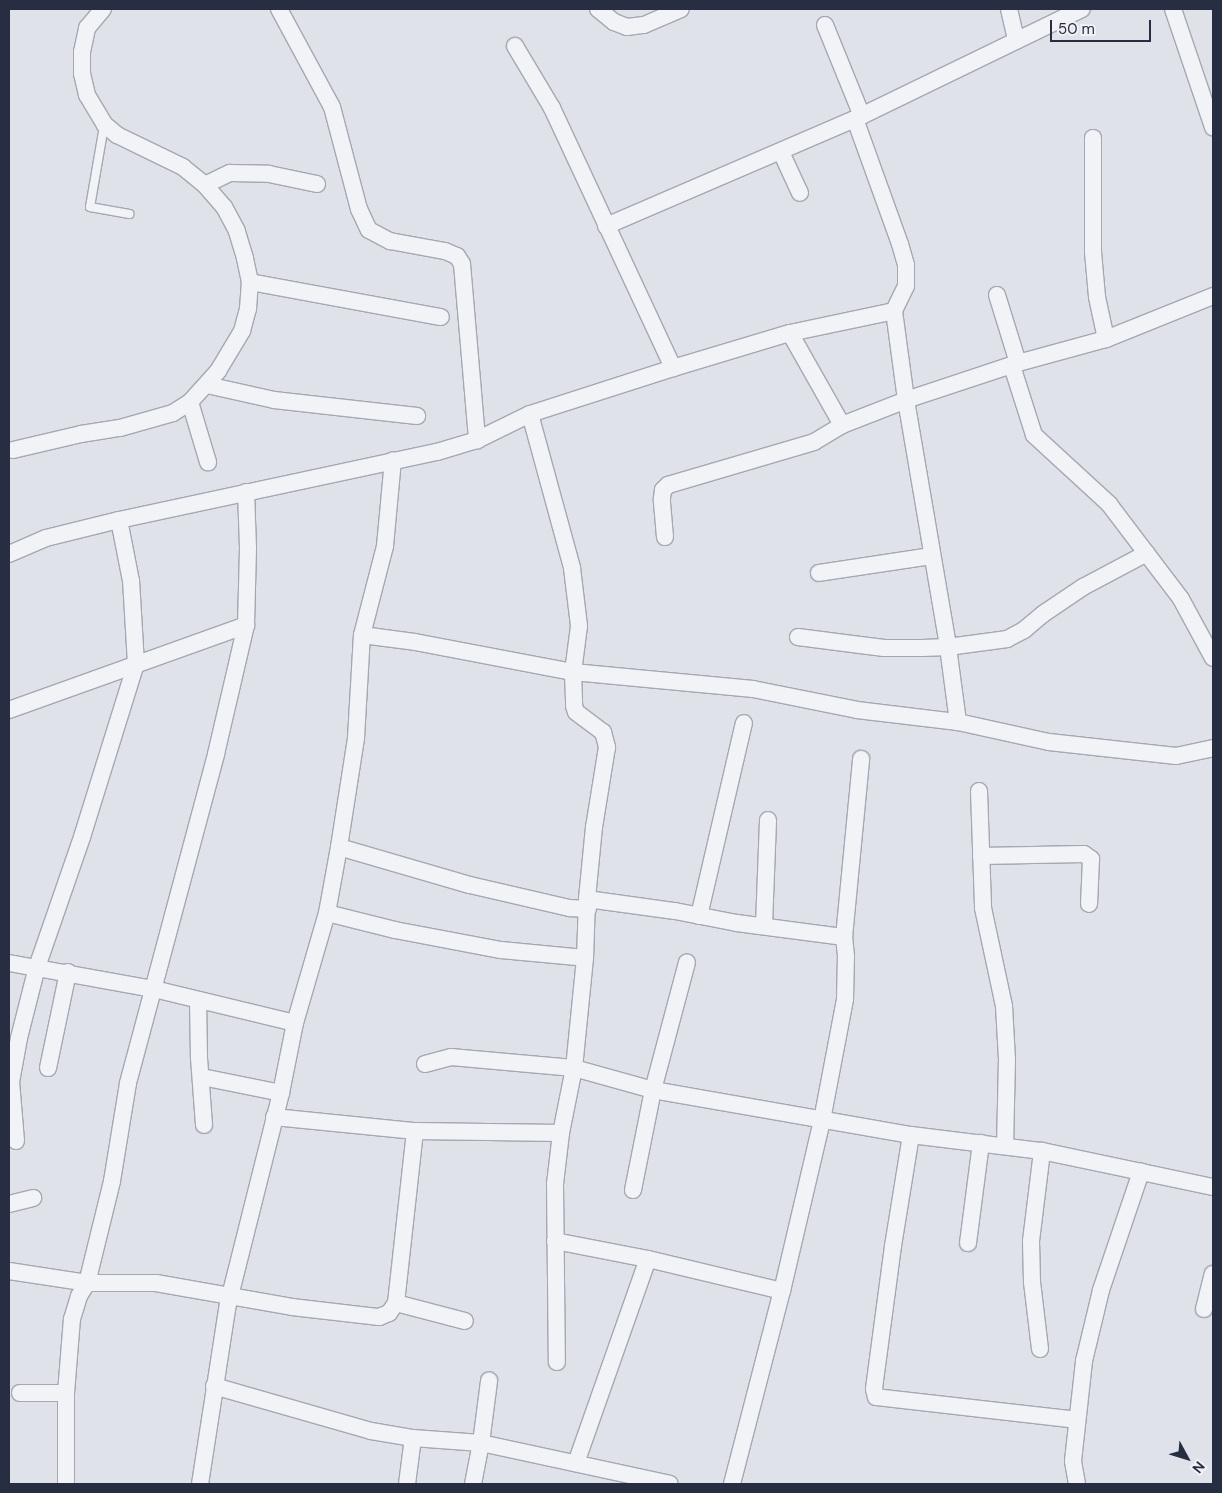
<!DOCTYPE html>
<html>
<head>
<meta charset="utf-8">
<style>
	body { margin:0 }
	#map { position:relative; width:1222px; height:1493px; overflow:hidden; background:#dfe2e9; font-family:"DM Sans",sans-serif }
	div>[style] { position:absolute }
	.roads { filter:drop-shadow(1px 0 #a4a8b3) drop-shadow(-1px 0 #a4a8b3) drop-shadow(0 1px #a4a8b3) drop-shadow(0 -1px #a4a8b3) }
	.service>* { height:8px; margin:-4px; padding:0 4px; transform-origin:4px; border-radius:4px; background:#f2f3f7 }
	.minor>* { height:16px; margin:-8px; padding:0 8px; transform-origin:8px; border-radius:8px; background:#f2f3f7 }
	span { translate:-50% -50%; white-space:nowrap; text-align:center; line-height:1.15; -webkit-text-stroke:4px #eff1f7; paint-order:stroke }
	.frame { position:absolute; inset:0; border:10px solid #282e41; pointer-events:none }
	.north { position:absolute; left:1162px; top:1433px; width:50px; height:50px; -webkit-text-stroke:4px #eff1f7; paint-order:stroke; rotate:129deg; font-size:14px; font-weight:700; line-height:20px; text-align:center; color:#282e41 }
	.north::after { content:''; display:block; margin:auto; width:18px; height:22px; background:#282e41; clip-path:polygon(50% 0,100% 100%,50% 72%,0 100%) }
	.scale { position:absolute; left:1050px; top:20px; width:101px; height:22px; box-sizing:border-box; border:2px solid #282e41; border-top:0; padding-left:6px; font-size:15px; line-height:18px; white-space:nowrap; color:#282e41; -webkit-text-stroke:4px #eff1f7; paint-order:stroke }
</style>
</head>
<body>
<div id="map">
	<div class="roads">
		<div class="service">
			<div style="left:104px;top:126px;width:82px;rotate:99.8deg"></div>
			<div style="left:90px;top:207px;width:40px;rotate:10deg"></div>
		</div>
		<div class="minor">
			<div style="left:279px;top:9px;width:111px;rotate:61.6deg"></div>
			<div style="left:332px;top:107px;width:106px;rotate:75.2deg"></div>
			<div style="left:359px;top:209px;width:23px;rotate:65deg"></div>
			<div style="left:369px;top:230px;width:24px;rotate:28deg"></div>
			<div style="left:390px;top:241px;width:56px;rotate:10.3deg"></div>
			<div style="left:445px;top:251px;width:13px;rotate:23deg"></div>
			<div style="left:457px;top:256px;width:9px;rotate:58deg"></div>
			<div style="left:462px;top:264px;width:177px;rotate:85.1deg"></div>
			<div style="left:598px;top:9px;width:21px;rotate:39deg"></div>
			<div style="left:614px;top:22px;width:14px;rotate:21deg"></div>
			<div style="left:627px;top:27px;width:17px;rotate:-7deg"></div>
			<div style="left:644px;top:25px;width:40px;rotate:-23.4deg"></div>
			<div style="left:1009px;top:9px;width:32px;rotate:77deg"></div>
			<div style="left:1173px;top:9px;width:125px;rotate:71.3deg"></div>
			<div style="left:825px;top:25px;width:98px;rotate:67.9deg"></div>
			<div style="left:515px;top:46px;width:72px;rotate:59.2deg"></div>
			<div style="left:552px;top:108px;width:287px;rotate:65deg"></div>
			<div style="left:855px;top:119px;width:133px;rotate:70.2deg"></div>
			<div style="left:900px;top:244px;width:22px;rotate:74deg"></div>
			<div style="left:906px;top:265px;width:21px;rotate:90deg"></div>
			<div style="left:906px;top:286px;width:28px;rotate:116deg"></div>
			<div style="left:894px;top:311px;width:90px;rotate:82.3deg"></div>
			<div style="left:906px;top:400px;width:251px;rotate:80.3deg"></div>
			<div style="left:948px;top:647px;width:76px;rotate:82.4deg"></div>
			<div style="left:1093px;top:138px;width:114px;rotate:90deg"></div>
			<div style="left:1093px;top:252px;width:45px;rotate:84.9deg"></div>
			<div style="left:1097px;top:297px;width:43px;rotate:77.9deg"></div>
			<div style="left:781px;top:152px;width:45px;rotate:65.1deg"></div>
			<div style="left:205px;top:185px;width:28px;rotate:-26deg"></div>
			<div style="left:230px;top:173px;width:39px;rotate:1deg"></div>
			<div style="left:269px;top:174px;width:49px;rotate:11.8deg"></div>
			<div style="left:606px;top:226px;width:271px;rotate:-23.3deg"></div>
			<div style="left:855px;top:119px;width:252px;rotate:-25.9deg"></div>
			<div style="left:250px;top:282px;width:194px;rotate:10.4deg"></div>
			<div style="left:997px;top:295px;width:71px;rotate:72.8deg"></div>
			<div style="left:790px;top:333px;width:106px;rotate:60.5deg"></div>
			<div style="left:1012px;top:366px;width:72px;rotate:72.3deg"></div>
			<div style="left:1034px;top:435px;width:102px;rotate:42.6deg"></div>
			<div style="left:1109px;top:504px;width:119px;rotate:52.8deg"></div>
			<div style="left:1181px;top:599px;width:67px;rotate:61.5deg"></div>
			<div style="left:207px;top:385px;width:69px;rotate:12.6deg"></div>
			<div style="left:274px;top:400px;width:144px;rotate:6.4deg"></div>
			<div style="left:190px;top:402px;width:63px;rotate:73.3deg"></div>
			<div style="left:530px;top:414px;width:160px;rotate:74.7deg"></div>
			<div style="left:572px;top:568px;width:58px;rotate:83.1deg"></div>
			<div style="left:579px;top:626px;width:46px;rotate:97.4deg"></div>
			<div style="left:573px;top:672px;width:34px;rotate:88deg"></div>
			<div style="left:574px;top:706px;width:6px;rotate:72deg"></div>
			<div style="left:576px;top:712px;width:34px;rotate:37deg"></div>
			<div style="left:603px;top:732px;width:16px;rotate:75deg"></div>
			<div style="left:607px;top:747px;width:81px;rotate:99.2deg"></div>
			<div style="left:594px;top:827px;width:72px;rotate:95.6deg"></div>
			<div style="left:587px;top:899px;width:59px;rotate:91.9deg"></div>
			<div style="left:585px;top:958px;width:111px;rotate:95.7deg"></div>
			<div style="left:574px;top:1068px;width:66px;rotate:101.3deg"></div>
			<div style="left:561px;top:1133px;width:51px;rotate:96.7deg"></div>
			<div style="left:555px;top:1184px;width:178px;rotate:89.4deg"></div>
			<div style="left:13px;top:450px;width:70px;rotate:-13.2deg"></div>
			<div style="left:81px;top:434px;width:39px;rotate:-9deg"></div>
			<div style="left:120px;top:428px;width:55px;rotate:-15.8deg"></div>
			<div style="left:173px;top:413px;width:20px;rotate:-33deg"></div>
			<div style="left:190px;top:402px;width:42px;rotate:-47.9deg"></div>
			<div style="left:218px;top:371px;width:47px;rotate:-59deg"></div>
			<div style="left:242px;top:331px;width:23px;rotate:-75deg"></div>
			<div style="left:248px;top:309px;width:27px;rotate:-86deg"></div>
			<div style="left:250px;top:282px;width:25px;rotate:-102deg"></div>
			<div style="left:245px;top:258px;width:28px;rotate:-107deg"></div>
			<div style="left:237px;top:231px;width:27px;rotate:-118deg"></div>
			<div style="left:224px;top:207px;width:29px;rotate:-131deg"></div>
			<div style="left:205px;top:185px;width:28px;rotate:-141deg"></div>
			<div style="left:183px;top:167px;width:73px;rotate:-154.1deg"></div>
			<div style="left:117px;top:135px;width:16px;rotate:-140deg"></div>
			<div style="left:105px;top:125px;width:35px;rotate:-121deg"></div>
			<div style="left:87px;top:95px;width:22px;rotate:-103deg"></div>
			<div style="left:82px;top:74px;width:22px;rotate:-90deg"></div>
			<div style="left:82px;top:52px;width:25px;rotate:-78deg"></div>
			<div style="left:87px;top:28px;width:25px;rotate:-50deg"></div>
			<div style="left:665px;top:537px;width:38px;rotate:-95deg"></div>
			<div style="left:662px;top:499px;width:9px;rotate:-84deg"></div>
			<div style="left:663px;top:490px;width:7px;rotate:-45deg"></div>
			<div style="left:668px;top:485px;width:152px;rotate:-16.4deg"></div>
			<div style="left:814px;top:442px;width:33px;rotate:-31deg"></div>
			<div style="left:842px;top:425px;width:69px;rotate:-21.3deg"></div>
			<div style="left:906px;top:400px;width:118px;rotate:-18.3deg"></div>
			<div style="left:1018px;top:363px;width:91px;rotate:-15.3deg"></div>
			<div style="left:1106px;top:339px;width:115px;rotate:-21.9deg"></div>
			<div style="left:9px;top:554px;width:40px;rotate:-23.4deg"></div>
			<div style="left:46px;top:538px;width:75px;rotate:-13.9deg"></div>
			<div style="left:119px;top:520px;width:325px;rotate:-12.1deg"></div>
			<div style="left:437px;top:452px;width:42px;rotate:-16.7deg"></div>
			<div style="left:477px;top:440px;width:59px;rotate:-26.1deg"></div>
			<div style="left:530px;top:414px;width:150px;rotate:-17.8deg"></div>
			<div style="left:673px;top:368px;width:122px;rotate:-16.7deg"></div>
			<div style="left:790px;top:333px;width:106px;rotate:-11.9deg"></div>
			<div style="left:819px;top:573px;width:114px;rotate:-8.6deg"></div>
			<div style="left:362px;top:635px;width:53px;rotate:7.5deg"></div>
			<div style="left:415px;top:642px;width:161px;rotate:10.8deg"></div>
			<div style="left:573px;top:672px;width:181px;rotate:5.4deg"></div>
			<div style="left:753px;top:689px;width:106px;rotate:11.4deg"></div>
			<div style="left:857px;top:710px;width:102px;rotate:6.8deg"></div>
			<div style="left:958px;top:722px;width:93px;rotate:12.4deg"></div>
			<div style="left:1049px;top:742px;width:128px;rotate:6.3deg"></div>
			<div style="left:1176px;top:756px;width:38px;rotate:-12deg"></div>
			<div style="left:798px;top:637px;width:87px;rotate:7.3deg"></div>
			<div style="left:884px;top:648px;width:38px"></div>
			<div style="left:922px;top:648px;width:26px;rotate:-2deg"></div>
			<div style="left:948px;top:647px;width:60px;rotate:-7.7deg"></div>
			<div style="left:1007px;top:639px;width:19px;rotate:-28deg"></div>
			<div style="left:1024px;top:630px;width:25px;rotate:-40deg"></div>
			<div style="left:1043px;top:614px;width:48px;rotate:-34deg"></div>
			<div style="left:1083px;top:587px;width:72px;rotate:-28deg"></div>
			<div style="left:9px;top:710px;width:252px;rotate:-19.7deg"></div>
			<div style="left:979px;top:791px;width:117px;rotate:88deg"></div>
			<div style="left:983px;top:908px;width:100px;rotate:77.9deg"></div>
			<div style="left:1004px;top:1006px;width:53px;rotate:86.8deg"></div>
			<div style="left:1007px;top:1059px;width:86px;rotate:91.3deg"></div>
			<div style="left:339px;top:847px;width:136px;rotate:16.2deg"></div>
			<div style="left:470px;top:885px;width:103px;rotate:13deg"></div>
			<div style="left:570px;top:908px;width:18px;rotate:3deg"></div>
			<div style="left:981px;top:856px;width:103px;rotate:-1.1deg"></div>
			<div style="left:1084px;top:854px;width:9px;rotate:36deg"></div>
			<div style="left:1091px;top:859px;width:45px;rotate:92.5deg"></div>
			<div style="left:587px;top:899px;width:89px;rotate:7.8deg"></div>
			<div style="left:675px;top:911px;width:63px;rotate:11deg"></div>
			<div style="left:737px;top:923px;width:108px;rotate:7.5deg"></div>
			<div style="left:327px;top:913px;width:70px;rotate:14deg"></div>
			<div style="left:395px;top:930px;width:108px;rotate:10.7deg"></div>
			<div style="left:501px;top:950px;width:84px;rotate:5.4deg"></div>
			<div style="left:699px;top:916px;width:198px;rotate:-76.9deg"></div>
			<div style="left:764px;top:925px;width:105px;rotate:-87.8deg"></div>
			<div style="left:9px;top:963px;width:147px;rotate:10.2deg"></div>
			<div style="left:154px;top:989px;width:145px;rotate:13.6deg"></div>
			<div style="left:198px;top:1000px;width:58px;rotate:89deg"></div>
			<div style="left:199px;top:1058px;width:67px;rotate:85.7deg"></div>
			<div style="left:425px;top:1064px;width:27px;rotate:-15deg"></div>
			<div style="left:451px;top:1057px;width:123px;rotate:5.1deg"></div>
			<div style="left:574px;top:1068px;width:82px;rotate:15.6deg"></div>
			<div style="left:653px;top:1090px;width:262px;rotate:9.9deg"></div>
			<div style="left:911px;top:1135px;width:132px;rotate:7deg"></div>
			<div style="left:1042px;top:1151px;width:175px;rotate:11.9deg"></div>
			<div style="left:48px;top:1068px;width:98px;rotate:-78.2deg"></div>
			<div style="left:202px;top:1077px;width:81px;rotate:11.4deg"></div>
			<div style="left:274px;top:1117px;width:142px;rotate:5.7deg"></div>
			<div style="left:415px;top:1131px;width:146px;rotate:0.8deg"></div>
			<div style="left:911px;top:1135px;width:112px;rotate:99.2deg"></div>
			<div style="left:893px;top:1246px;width:144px;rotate:97.6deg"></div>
			<div style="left:874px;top:1389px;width:8px;rotate:76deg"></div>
			<div style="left:876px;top:1397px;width:202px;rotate:6.5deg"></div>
			<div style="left:16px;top:1141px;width:59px;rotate:-94.8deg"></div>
			<div style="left:11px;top:1082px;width:45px;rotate:-79.7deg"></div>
			<div style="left:19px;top:1038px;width:73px;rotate:-75.8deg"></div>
			<div style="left:37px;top:967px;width:138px;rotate:-70.9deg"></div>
			<div style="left:82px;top:837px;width:181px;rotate:-72.7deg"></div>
			<div style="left:136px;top:664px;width:83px;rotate:-93.4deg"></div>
			<div style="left:131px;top:581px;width:62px;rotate:-101.1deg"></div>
			<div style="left:633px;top:1190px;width:102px;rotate:-78.7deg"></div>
			<div style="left:653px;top:1090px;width:132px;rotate:-75.1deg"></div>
			<div style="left:9px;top:1204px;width:25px;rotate:-14deg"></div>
			<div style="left:555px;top:1241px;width:95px;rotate:11deg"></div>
			<div style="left:648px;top:1259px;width:138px;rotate:13.4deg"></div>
			<div style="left:968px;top:1243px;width:101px;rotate:-82.6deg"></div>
			<div style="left:9px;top:1271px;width:79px;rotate:8.7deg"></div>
			<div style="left:87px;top:1283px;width:69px"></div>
			<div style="left:156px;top:1283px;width:138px;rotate:10deg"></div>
			<div style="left:292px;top:1307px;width:88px;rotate:6.6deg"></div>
			<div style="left:379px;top:1317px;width:11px;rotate:-22deg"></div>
			<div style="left:389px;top:1313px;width:12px;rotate:-55deg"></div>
			<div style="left:396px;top:1303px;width:173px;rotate:-83.7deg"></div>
			<div style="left:396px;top:1303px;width:71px;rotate:14.6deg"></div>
			<div style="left:1204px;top:1309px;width:36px;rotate:-76deg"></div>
			<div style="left:1040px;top:1349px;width:67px;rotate:-96.8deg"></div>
			<div style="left:1032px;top:1282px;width:41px;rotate:-91.4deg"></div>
			<div style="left:1031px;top:1241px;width:91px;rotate:-83deg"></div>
			<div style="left:214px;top:1386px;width:163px;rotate:16deg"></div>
			<div style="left:371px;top:1431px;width:43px;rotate:9.5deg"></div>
			<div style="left:413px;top:1438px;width:68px;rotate:4.2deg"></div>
			<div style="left:481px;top:1443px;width:193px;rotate:12.2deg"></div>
			<div style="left:20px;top:1393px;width:46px"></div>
			<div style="left:576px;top:1463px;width:216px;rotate:-70.6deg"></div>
			<div style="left:66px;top:1484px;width:91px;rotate:-90deg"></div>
			<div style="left:66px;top:1393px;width:74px;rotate:-85.4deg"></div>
			<div style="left:72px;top:1319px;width:24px;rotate:-73deg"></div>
			<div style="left:79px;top:1296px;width:15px;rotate:-58deg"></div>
			<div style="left:87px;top:1283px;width:105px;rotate:-76.2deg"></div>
			<div style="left:112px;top:1181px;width:99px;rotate:-80.7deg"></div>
			<div style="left:128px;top:1083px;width:341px;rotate:-75deg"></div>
			<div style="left:216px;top:754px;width:132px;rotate:-76.9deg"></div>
			<div style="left:246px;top:625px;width:77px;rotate:-88.5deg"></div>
			<div style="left:248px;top:548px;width:56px;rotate:-92deg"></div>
			<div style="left:200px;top:1484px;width:182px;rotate:-81.2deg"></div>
			<div style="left:228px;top:1304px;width:218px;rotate:-75.9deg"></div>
			<div style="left:281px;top:1093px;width:71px;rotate:-78.7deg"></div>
			<div style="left:295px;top:1023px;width:115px;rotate:-73.8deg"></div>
			<div style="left:327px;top:913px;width:67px;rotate:-79.7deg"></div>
			<div style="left:339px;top:847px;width:110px;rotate:-81.1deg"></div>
			<div style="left:356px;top:738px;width:103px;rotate:-86.7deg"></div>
			<div style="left:362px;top:635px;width:92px;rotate:-75.5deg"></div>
			<div style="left:385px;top:546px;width:86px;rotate:-84.7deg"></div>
			<div style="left:407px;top:1484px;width:46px;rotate:-82.6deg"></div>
			<div style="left:473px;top:1484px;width:42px;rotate:-79deg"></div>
			<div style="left:481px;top:1443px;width:63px;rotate:-82.6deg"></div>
			<div style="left:732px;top:1484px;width:199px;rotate:-75.5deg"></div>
			<div style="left:782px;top:1291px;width:176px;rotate:-76.8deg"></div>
			<div style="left:822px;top:1120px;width:123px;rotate:-79.2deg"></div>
			<div style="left:845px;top:999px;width:43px;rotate:-88.7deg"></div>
			<div style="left:846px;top:956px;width:19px;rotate:-96deg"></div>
			<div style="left:844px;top:937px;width:179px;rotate:-84.5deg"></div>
			<div style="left:1077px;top:1484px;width:23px;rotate:-100deg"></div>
			<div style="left:1073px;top:1461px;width:101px;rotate:-83.7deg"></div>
			<div style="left:1084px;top:1361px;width:73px;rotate:-76.5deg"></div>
			<div style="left:1101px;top:1290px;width:125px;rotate:-71.3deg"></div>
		</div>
	</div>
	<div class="frame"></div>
	<div class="north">N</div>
	<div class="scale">50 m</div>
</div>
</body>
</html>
